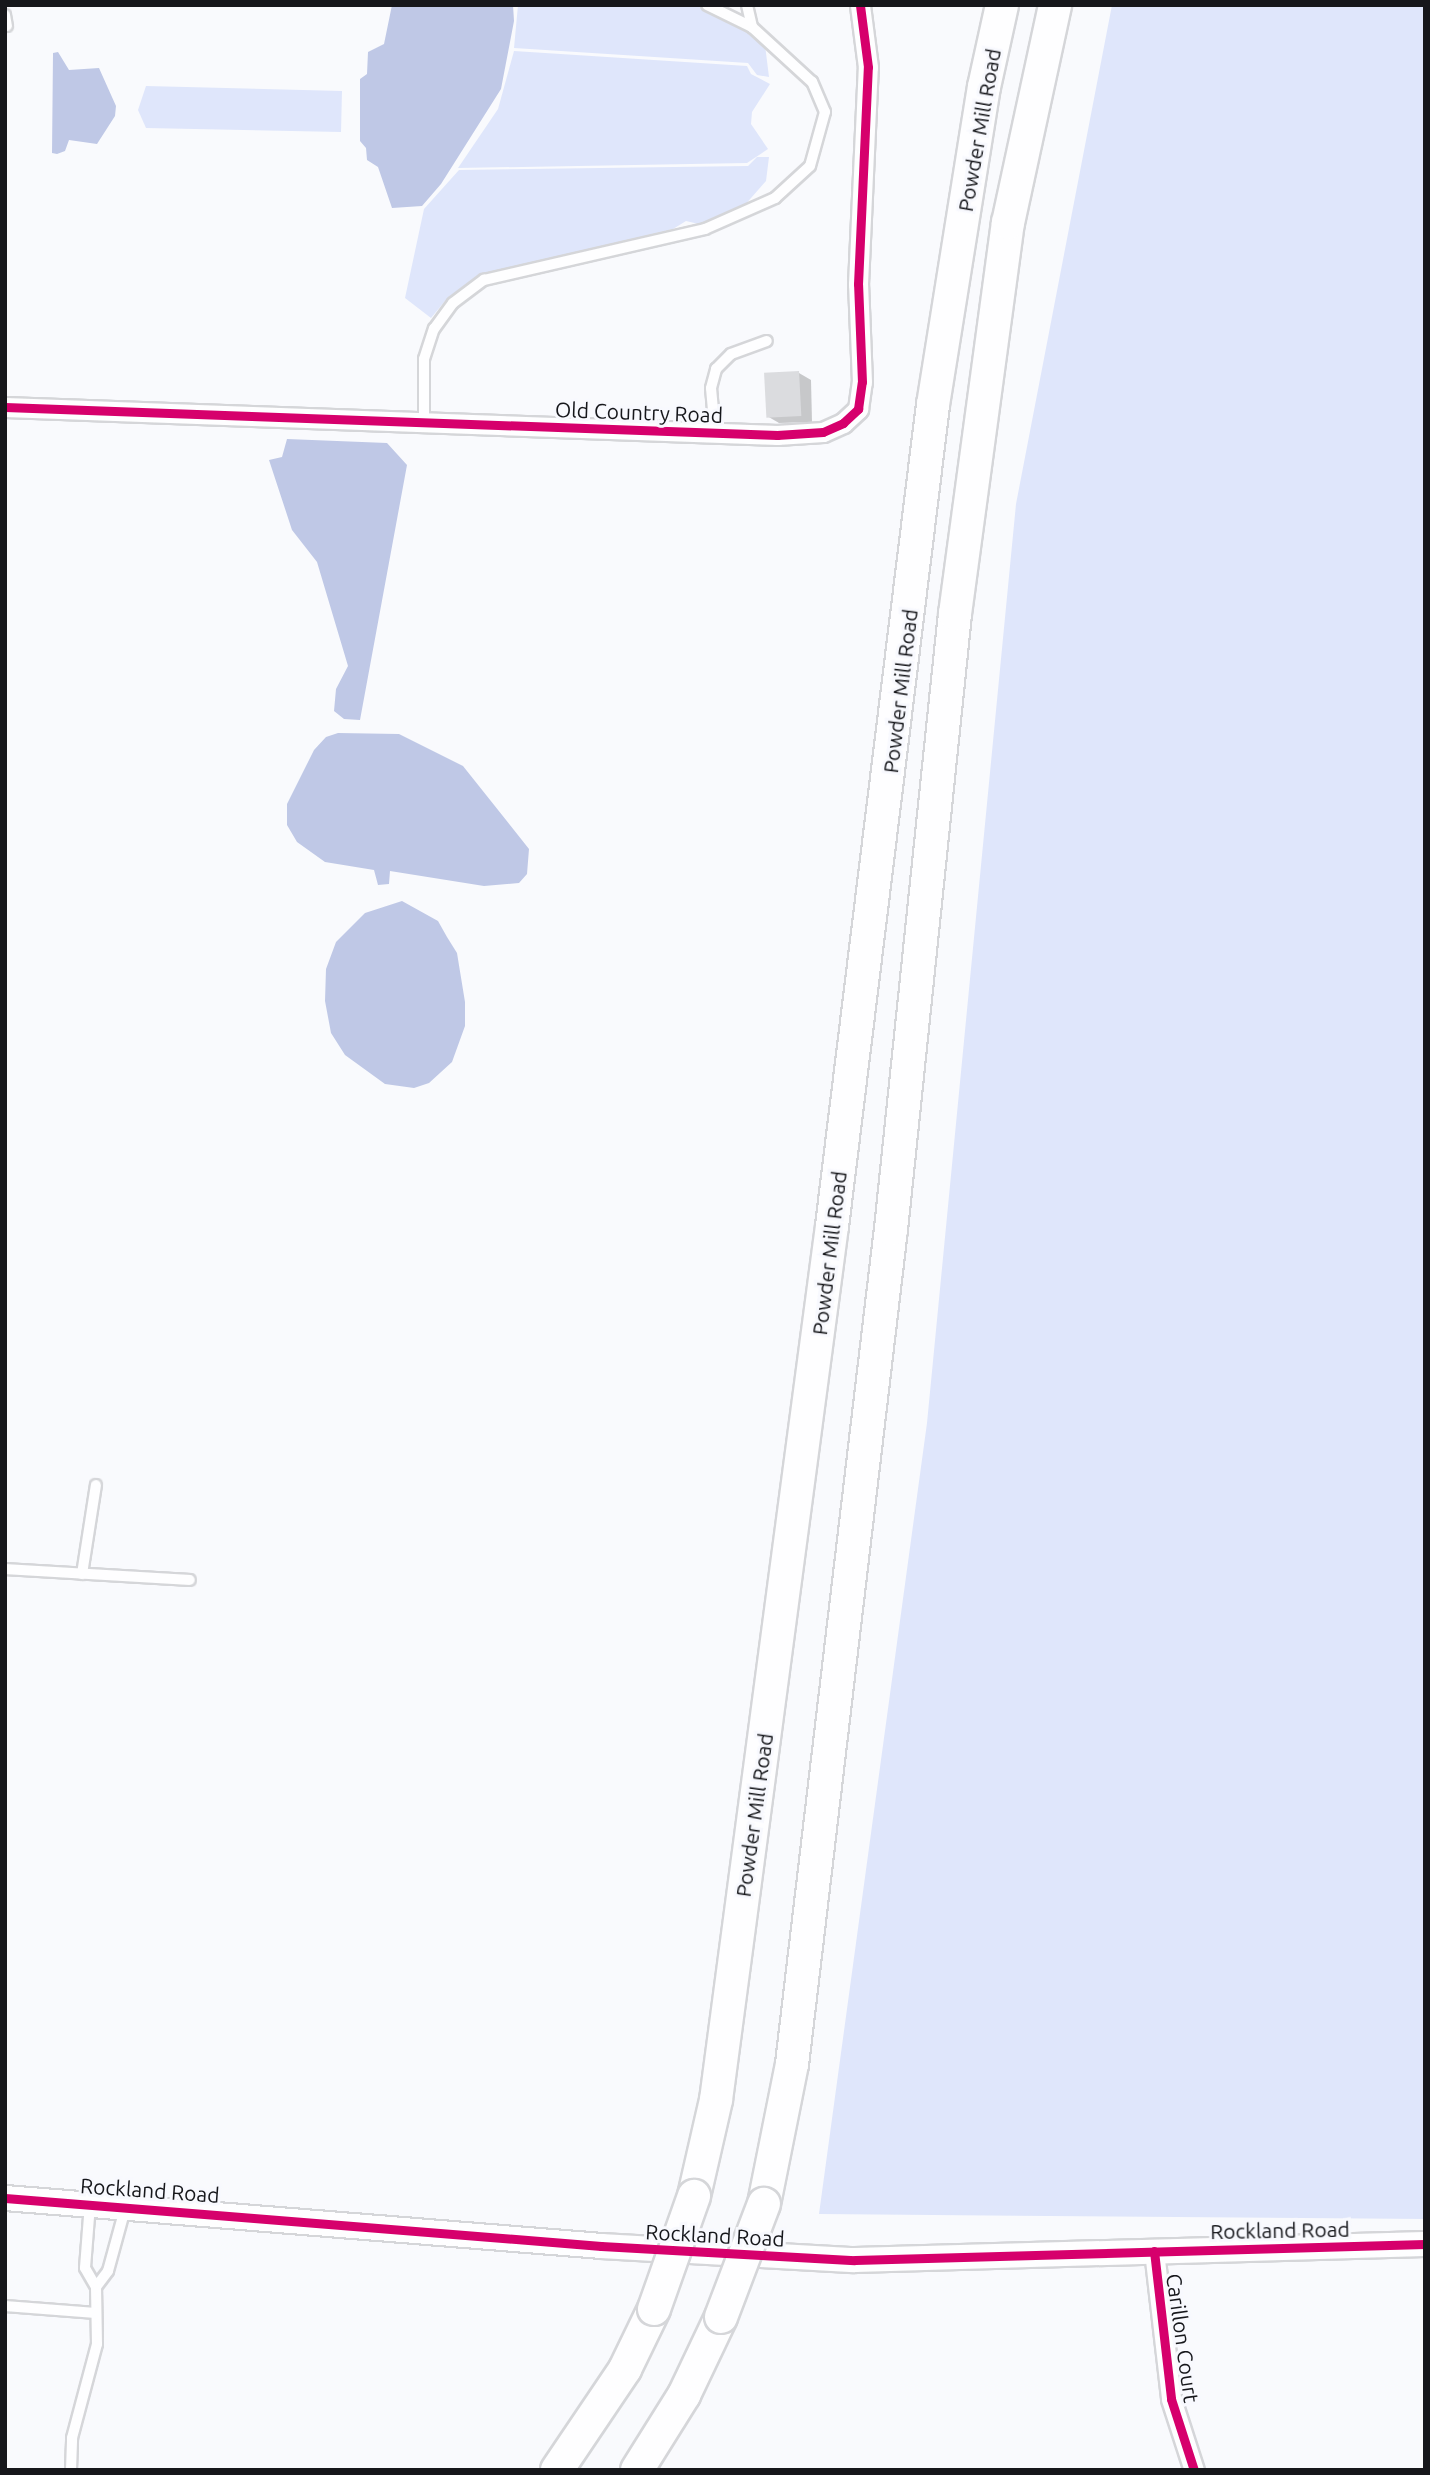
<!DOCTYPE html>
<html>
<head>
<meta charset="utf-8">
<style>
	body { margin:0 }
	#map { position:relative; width:1430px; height:2475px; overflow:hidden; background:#f9fafd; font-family:Ubuntu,sans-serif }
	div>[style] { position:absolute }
	.green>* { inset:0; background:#dfe6fb }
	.water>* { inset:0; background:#bfc8e6 }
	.shadow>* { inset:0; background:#0003 }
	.building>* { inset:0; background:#dbdcdf; transform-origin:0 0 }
	.roads { filter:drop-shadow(2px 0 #d5d6d9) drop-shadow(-2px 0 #d5d6d9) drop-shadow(0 2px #d5d6d9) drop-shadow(0 -2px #d5d6d9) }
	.service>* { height:10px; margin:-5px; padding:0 5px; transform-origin:5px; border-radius:5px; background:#fefeff }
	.minor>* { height:19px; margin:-9.5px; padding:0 9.5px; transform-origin:9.5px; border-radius:9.5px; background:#fefeff }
	.tertiary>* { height:24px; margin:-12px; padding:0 12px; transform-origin:12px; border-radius:12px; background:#fefeff }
	.trunk>* { height:32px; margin:-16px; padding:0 16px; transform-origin:16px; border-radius:16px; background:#fefeff }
	.bridges { filter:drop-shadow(2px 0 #d5d6d9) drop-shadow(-2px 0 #d5d6d9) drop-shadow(0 2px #d5d6d9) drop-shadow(0 -2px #d5d6d9) }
	.trunk-bridge>* { height:32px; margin:-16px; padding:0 16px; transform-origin:16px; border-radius:16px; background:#fefeff }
	.cycleway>* { height:9px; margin:-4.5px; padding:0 4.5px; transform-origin:4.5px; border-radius:4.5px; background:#d6006c }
	span { translate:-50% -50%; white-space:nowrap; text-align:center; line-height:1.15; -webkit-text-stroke:6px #f8f9fe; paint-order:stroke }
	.street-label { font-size:21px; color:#16171b }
	.frame { position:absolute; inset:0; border:7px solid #16171b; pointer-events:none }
</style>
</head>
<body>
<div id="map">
	<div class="green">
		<div style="clip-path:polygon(518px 5px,693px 5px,717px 12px,765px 45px,769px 77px,757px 75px,748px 63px,514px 48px)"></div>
		<div style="clip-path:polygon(1112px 5px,1425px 5px,1425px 2219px,819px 2214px,927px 1423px,1016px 504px)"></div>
		<div style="clip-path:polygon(514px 51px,747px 66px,751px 74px,770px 84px,752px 112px,751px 124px,768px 149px,747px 163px,458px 168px,498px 109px)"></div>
		<div style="clip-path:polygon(146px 86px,342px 91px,341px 132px,146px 128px,138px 110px)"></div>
		<div style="clip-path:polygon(757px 157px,769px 157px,766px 181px,744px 206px,703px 225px,686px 221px,673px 229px,484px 274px,445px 301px,431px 318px,405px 298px,424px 209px,459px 170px,748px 166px)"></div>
	</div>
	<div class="water">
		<div style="clip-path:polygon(392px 5px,513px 5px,514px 21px,501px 89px,441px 184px,422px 206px,392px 208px,378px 167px,367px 160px,366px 148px,360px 141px,360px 79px,367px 74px,368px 52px,384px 44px)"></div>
		<div style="clip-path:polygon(58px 52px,69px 70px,99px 68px,116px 106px,115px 116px,97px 144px,69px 140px,65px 151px,57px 154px,52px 153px,53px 53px)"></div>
		<div style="clip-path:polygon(287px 439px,387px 443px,407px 465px,360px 720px,344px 719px,334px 711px,336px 689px,348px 666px,317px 562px,292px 530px,269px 460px,282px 457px)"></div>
		<div style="clip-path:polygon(338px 733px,399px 734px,463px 766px,529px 849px,527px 874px,519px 883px,484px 886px,390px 871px,389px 884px,378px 885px,374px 870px,325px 862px,297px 842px,287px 825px,287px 804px,314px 750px,326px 737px)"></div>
		<div style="clip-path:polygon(402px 901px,438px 921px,447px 937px,457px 953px,465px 1002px,465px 1026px,452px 1062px,429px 1083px,414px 1088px,385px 1084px,345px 1055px,331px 1033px,325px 1001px,326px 969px,336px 942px,365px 913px)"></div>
	</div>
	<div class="shadow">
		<div style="clip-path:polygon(799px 373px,811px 380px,812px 422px,779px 423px,767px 416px)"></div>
	</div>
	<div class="building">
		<div style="left:799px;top:371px;width:45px;height:35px;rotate:87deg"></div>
	</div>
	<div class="roads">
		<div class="service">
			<div style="left:747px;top:5px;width:23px;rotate:77deg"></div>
			<div style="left:5px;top:15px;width:11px;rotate:80deg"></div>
			<div style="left:424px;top:422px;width:63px;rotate:-90deg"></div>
			<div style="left:424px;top:359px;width:32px;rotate:-72deg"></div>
			<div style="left:434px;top:329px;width:32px;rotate:-54deg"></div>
			<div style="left:453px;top:303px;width:39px;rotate:-37deg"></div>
			<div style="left:484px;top:280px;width:227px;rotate:-13deg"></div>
			<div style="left:705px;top:229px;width:77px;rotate:-23.9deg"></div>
			<div style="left:775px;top:198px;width:47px;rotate:-42.4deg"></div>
			<div style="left:810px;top:166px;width:56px;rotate:-74.5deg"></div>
			<div style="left:825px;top:112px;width:33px;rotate:-113deg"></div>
			<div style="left:812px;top:82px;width:81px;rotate:-137.5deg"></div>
			<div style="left:752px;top:27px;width:50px;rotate:-153.9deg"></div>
			<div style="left:715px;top:432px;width:44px;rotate:-95.2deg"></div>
			<div style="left:711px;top:388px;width:20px;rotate:-75deg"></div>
			<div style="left:716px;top:369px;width:21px;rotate:-45deg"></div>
			<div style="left:731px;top:354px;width:38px;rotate:-20deg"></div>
			<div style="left:5px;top:1569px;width:185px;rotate:3.4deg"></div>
			<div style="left:82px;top:1574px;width:90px;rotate:-81.1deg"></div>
			<div style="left:90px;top:2204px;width:64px;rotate:94.5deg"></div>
			<div style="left:85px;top:2268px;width:22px;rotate:60deg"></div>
			<div style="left:96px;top:2287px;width:20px;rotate:-53deg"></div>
			<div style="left:108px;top:2271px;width:64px;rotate:-74.7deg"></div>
			<div style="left:5px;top:2306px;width:91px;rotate:4.4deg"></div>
			<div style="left:71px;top:2470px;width:32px;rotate:-88deg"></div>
			<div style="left:72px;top:2438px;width:97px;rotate:-75.1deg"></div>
			<div style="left:97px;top:2344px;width:57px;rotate:-91deg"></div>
		</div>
		<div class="minor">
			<div style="left:5px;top:407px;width:773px;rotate:2.08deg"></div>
			<div style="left:777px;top:435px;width:46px;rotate:-3.7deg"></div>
			<div style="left:823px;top:432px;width:22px;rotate:-24deg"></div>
			<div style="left:843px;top:423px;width:21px;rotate:-43deg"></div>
			<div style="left:858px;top:409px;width:27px;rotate:-82deg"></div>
			<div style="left:862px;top:382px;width:98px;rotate:-92.3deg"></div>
			<div style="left:858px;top:284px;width:217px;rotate:-87.4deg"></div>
			<div style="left:868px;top:67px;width:63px;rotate:-97.4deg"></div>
			<div style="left:1154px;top:2251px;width:149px;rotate:83.4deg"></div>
			<div style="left:1171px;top:2399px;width:75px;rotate:72.1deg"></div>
		</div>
		<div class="tertiary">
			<div style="left:5px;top:2198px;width:598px;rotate:4.6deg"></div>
			<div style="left:601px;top:2246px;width:254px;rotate:3.2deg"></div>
			<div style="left:855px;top:2260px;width:570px;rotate:-1.61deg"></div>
		</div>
		<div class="trunk">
			<div style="left:694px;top:2196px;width:98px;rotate:-77.1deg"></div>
			<div style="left:716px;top:2100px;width:882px;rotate:-82.44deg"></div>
			<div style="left:832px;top:1226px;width:827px;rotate:-82.99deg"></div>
			<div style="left:933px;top:405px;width:322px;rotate:-80.9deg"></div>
			<div style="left:984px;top:87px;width:84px;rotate:-77.6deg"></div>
			<div style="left:764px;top:2204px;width:143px;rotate:-78.7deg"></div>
			<div style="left:792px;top:2064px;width:841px;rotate:-83.24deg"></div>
			<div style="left:891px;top:1229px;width:618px;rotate:-84.06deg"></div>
			<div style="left:955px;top:614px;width:395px;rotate:-82.3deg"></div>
			<div style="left:1008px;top:223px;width:223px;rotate:-77.8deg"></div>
			<div style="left:557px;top:2470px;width:122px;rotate:-56deg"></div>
			<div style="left:625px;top:2369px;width:67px;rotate:-64.2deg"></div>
			<div style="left:637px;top:2470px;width:89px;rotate:-57.9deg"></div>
			<div style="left:684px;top:2395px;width:86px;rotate:-64.6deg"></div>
		</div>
	</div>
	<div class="bridges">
		<div class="trunk-bridge">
			<div style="left:654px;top:2309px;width:120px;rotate:-70.5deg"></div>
			<div style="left:721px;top:2317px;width:121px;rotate:-69.2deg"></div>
		</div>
	</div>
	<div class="cycleway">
		<div style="left:5px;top:407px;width:773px;rotate:2.08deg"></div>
		<div style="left:777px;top:435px;width:46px;rotate:-3.7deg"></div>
		<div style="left:823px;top:432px;width:22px;rotate:-24deg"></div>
		<div style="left:843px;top:423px;width:21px;rotate:-43deg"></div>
		<div style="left:858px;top:409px;width:27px;rotate:-82deg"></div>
		<div style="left:862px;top:382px;width:98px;rotate:-92.3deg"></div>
		<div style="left:858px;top:284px;width:217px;rotate:-87.4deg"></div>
		<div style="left:868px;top:67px;width:63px;rotate:-97.4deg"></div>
		<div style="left:5px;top:2198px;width:598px;rotate:4.6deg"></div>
		<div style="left:601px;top:2246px;width:254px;rotate:3.2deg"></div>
		<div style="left:855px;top:2260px;width:570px;rotate:-1.61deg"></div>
		<div style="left:1154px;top:2251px;width:149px;rotate:83.4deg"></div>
		<div style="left:1171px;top:2399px;width:75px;rotate:72.1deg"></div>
	</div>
	<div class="street-label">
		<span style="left:979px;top:130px;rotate:-80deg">Powder Mill Road</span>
		<span style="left:639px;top:412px;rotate:2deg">Old Country Road</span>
		<span style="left:900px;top:691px;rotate:-83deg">Powder Mill Road</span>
		<span style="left:829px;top:1253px;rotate:-83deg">Powder Mill Road</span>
		<span style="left:754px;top:1815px;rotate:-82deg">Powder Mill Road</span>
		<span style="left:150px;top:2190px;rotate:4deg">Rockland Road</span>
		<span style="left:1280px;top:2230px;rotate:-1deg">Rockland Road</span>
		<span style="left:715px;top:2235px;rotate:3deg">Rockland Road</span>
		<span style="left:1183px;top:2338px;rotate:82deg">Carillon Court</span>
	</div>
	<div class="frame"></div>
</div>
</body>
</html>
